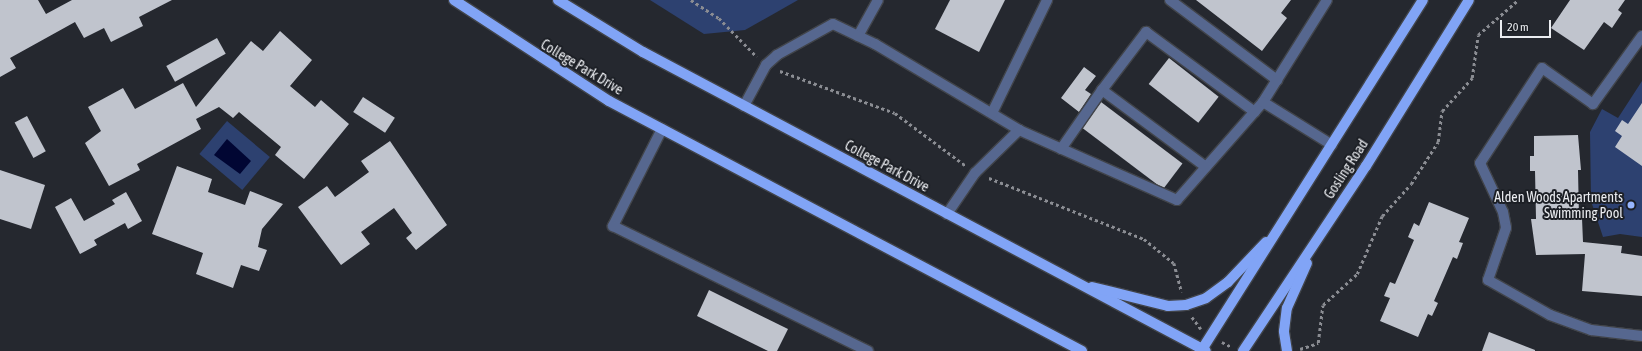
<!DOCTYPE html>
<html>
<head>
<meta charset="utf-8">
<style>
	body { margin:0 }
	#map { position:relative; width:1642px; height:351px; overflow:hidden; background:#25282f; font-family:"Asap Condensed",sans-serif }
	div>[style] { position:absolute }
	.green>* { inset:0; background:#2d4170; transform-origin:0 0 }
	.water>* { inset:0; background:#010633 }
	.building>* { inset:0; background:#c0c4cd; transform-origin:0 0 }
	.path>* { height:2.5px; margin-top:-1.25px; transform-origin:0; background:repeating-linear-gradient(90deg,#8b8d93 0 3px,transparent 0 6px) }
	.roads { filter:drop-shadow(1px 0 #41444a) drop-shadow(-1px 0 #41444a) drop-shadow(0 1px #41444a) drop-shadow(0 -1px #41444a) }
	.minor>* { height:10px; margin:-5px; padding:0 5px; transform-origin:5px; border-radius:5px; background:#56678f }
	.major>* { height:10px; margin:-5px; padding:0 5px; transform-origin:5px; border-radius:5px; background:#81a4f6 }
	.dots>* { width:11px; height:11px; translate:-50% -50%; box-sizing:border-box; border:2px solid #1c1f25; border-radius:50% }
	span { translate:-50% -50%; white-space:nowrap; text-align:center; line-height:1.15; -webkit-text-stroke:4px #1c1f25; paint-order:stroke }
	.street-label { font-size:14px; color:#ebedf1 }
	.poi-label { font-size:14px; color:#ebedf1 }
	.right { translate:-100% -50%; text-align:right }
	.scale { position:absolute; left:1500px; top:20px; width:51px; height:18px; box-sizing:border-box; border:2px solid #ebedf1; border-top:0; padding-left:5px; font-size:12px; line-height:14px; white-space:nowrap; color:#ebedf1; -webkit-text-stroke:3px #1c1f25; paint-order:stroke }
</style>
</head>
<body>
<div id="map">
	<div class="green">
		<div style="clip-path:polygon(650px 0,798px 0,745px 30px,704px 34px)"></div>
		<div style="clip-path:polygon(1642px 81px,1642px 237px,1620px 234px,1603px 237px,1591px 201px,1590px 132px,1602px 109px,1618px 118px)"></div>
		<div style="left:227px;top:121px;width:56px;height:43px;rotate:40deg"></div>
	</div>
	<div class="water">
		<div style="clip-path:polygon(227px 139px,251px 161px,240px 174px,214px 155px)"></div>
	</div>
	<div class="building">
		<div style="clip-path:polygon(0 0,38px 0,46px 14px,72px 0,172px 0,139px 17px,143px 26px,111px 42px,104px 28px,84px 38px,75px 22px,10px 58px,16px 68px,0 77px)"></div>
		<div style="clip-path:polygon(950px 0,1005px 0,979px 52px,935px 29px)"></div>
		<div style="clip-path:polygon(1196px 0,1291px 0,1281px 13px,1287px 18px,1262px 51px)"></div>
		<div style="clip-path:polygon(1570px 0,1625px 0,1618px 10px,1622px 13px,1612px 28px,1604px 22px,1584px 50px,1551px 28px)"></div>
		<div style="clip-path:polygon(280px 31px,312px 60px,290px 86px,315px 107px,321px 100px,349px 124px,304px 179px,275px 155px,281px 147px,239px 112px,233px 118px,219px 107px,196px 119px,201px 129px,137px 164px,140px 170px,109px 186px,85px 143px,101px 131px,88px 107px,123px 88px,135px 109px,183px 83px,196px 107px,251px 41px,263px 51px)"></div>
		<div style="left:217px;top:38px;width:18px;height:58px;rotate:61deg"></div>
		<div style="left:1169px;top:58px;width:63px;height:33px;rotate:38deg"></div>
		<div style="clip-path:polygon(1084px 67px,1096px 76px,1085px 90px,1091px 94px,1079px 112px,1061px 98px)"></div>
		<div style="left:363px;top:97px;width:38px;height:18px;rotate:33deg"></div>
		<div style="left:1101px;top:102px;width:102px;height:32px;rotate:37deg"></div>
		<div style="clip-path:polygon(1642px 103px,1642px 166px,1615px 147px,1622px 136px,1615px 131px,1622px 120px,1628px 124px)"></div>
		<div style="left:27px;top:116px;width:40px;height:14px;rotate:62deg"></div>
		<div style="clip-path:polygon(1578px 135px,1581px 170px,1578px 170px,1579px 218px,1582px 218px,1583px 242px,1622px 246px,1621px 253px,1642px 256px,1642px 296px,1582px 291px,1585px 254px,1536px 255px,1531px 219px,1536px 219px,1535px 171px,1530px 171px,1530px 156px,1534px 156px,1534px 136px)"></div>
		<div style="clip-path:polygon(390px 141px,447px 225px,416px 250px,406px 238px,412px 233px,394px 208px,361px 232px,370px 244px,341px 265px,298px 207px,327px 186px,335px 197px,369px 172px,361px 161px)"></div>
		<div style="clip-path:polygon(177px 166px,212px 179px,208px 192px,245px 205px,250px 191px,283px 204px,262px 229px,258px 247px,267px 250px,259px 271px,241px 265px,233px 288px,196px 274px,203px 253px,152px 234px)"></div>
		<div style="clip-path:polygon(0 170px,45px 185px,31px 229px,0 219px)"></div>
		<div style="clip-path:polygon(126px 192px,142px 221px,128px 229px,125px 223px,94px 240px,97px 245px,80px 254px,55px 207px,71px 198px,84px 221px,115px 204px,112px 200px)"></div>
		<div style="clip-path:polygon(1429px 202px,1469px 218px,1459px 242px,1463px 243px,1457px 259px,1453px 257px,1434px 301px,1438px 303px,1432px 316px,1428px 314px,1418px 337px,1380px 321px,1390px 298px,1384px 296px,1390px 282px,1395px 284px,1414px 240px,1408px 237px,1414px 223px,1419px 226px)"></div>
		<div style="clip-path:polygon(709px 290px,788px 329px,777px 351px,768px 351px,697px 316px)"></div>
		<div style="clip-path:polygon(1489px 332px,1535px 350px,1535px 351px,1482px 351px)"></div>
	</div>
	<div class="path">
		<div style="left:691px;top:0;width:33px;rotate:33deg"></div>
		<div style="left:719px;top:18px;width:54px;rotate:45.7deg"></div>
		<div style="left:780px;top:71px;width:122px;rotate:20.1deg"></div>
		<div style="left:895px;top:113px;width:89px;rotate:36.7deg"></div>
		<div style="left:989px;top:178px;width:167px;rotate:21.5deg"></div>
		<div style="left:1144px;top:239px;width:38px;rotate:39deg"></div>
		<div style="left:1174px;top:263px;width:30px;rotate:75deg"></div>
		<div style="left:1192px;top:317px;width:15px;rotate:53deg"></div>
		<div style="left:1222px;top:342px;width:11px;rotate:27deg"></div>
		<div style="left:1300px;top:349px;width:19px;rotate:-18deg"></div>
		<div style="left:1318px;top:343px;width:38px;rotate:-83deg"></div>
		<div style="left:1323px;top:305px;width:46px;rotate:-42.4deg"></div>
		<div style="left:1357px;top:274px;width:63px;rotate:-66.7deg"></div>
		<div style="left:1382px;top:216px;width:43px;rotate:-47.8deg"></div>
		<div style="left:1411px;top:184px;width:50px;rotate:-57.3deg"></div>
		<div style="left:1438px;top:142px;width:31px;rotate:-83deg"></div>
		<div style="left:1442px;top:111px;width:45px;rotate:-47.7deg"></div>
		<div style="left:1472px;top:78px;width:43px;rotate:-82.1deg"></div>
		<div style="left:1478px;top:35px;width:53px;rotate:-41.2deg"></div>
	</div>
	<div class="roads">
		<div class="minor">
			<div style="left:1170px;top:0;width:134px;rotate:36.8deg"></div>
			<div style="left:858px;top:36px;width:41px;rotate:-60.9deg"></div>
			<div style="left:1642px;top:36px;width:84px;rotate:125.8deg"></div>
			<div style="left:1593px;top:104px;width:62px;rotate:-144.8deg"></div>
			<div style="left:1542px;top:68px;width:113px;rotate:123.1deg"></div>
			<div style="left:1480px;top:163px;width:54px;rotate:64.9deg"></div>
			<div style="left:1503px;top:212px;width:16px;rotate:79deg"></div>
			<div style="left:1506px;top:228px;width:55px;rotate:109.1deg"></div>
			<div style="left:1488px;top:280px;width:71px;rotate:29.4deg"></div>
			<div style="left:1550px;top:315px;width:44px;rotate:20.1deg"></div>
			<div style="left:1591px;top:330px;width:51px;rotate:6.7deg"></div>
			<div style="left:1102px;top:90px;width:73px;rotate:-52.8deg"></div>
			<div style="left:1146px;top:32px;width:135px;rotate:36.3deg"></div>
			<div style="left:1263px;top:102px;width:120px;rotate:-57.9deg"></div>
			<div style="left:744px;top:106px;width:47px;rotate:-61.8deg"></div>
			<div style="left:766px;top:65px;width:15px;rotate:-42deg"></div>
			<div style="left:777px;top:55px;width:64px;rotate:-29deg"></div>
			<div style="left:833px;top:24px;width:47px;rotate:25.5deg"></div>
			<div style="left:875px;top:44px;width:168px;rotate:30.8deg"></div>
			<div style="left:1019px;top:130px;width:173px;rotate:23.9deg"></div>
			<div style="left:1177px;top:200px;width:130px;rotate:-48.7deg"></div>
			<div style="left:1263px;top:102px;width:81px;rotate:31.9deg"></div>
			<div style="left:992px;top:113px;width:126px;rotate:-64deg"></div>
			<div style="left:662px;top:129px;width:109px;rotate:116.8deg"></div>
			<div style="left:613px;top:226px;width:284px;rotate:26.1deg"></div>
			<div style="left:1061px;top:149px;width:72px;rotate:-55.2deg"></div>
			<div style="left:1102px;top:90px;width:129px;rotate:36.5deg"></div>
			<div style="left:947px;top:214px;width:50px;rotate:-55.7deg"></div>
			<div style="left:975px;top:173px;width:62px;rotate:-44.3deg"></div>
		</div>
		<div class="major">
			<div style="left:454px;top:0;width:185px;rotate:33.1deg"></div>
			<div style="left:609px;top:101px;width:535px;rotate:27.86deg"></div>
			<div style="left:558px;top:0;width:100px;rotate:31.5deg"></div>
			<div style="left:643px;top:52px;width:637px;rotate:27.97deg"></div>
			<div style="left:1092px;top:287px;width:78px;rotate:14deg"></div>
			<div style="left:1168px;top:306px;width:18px;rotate:-3deg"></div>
			<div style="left:1186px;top:305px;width:21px;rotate:-19deg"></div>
			<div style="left:1206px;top:298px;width:27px;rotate:-36deg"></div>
			<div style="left:1228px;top:282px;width:55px;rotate:-46.5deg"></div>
			<div style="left:1201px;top:351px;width:415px;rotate:-57.7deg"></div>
			<div style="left:1243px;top:351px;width:222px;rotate:-56.4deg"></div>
			<div style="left:1366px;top:166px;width:195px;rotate:-58.2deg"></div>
			<div style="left:1287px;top:351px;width:20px;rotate:-99deg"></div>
			<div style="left:1284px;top:331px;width:23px;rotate:-83deg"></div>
			<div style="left:1287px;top:308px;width:49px;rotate:-66deg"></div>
		</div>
	</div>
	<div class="dots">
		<div style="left:1631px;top:205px;background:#97b6fd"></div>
	</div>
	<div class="street-label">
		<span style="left:582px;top:67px;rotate:31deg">College Park Drive</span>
		<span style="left:887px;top:166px;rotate:28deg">College Park Drive</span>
		<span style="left:1346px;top:169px;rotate:-57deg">Gosling Road</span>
	</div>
	<div class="poi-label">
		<span class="right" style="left:1623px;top:205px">Alden Woods Apartments<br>Swimming Pool</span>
	</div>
	<div class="scale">20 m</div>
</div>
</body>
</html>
